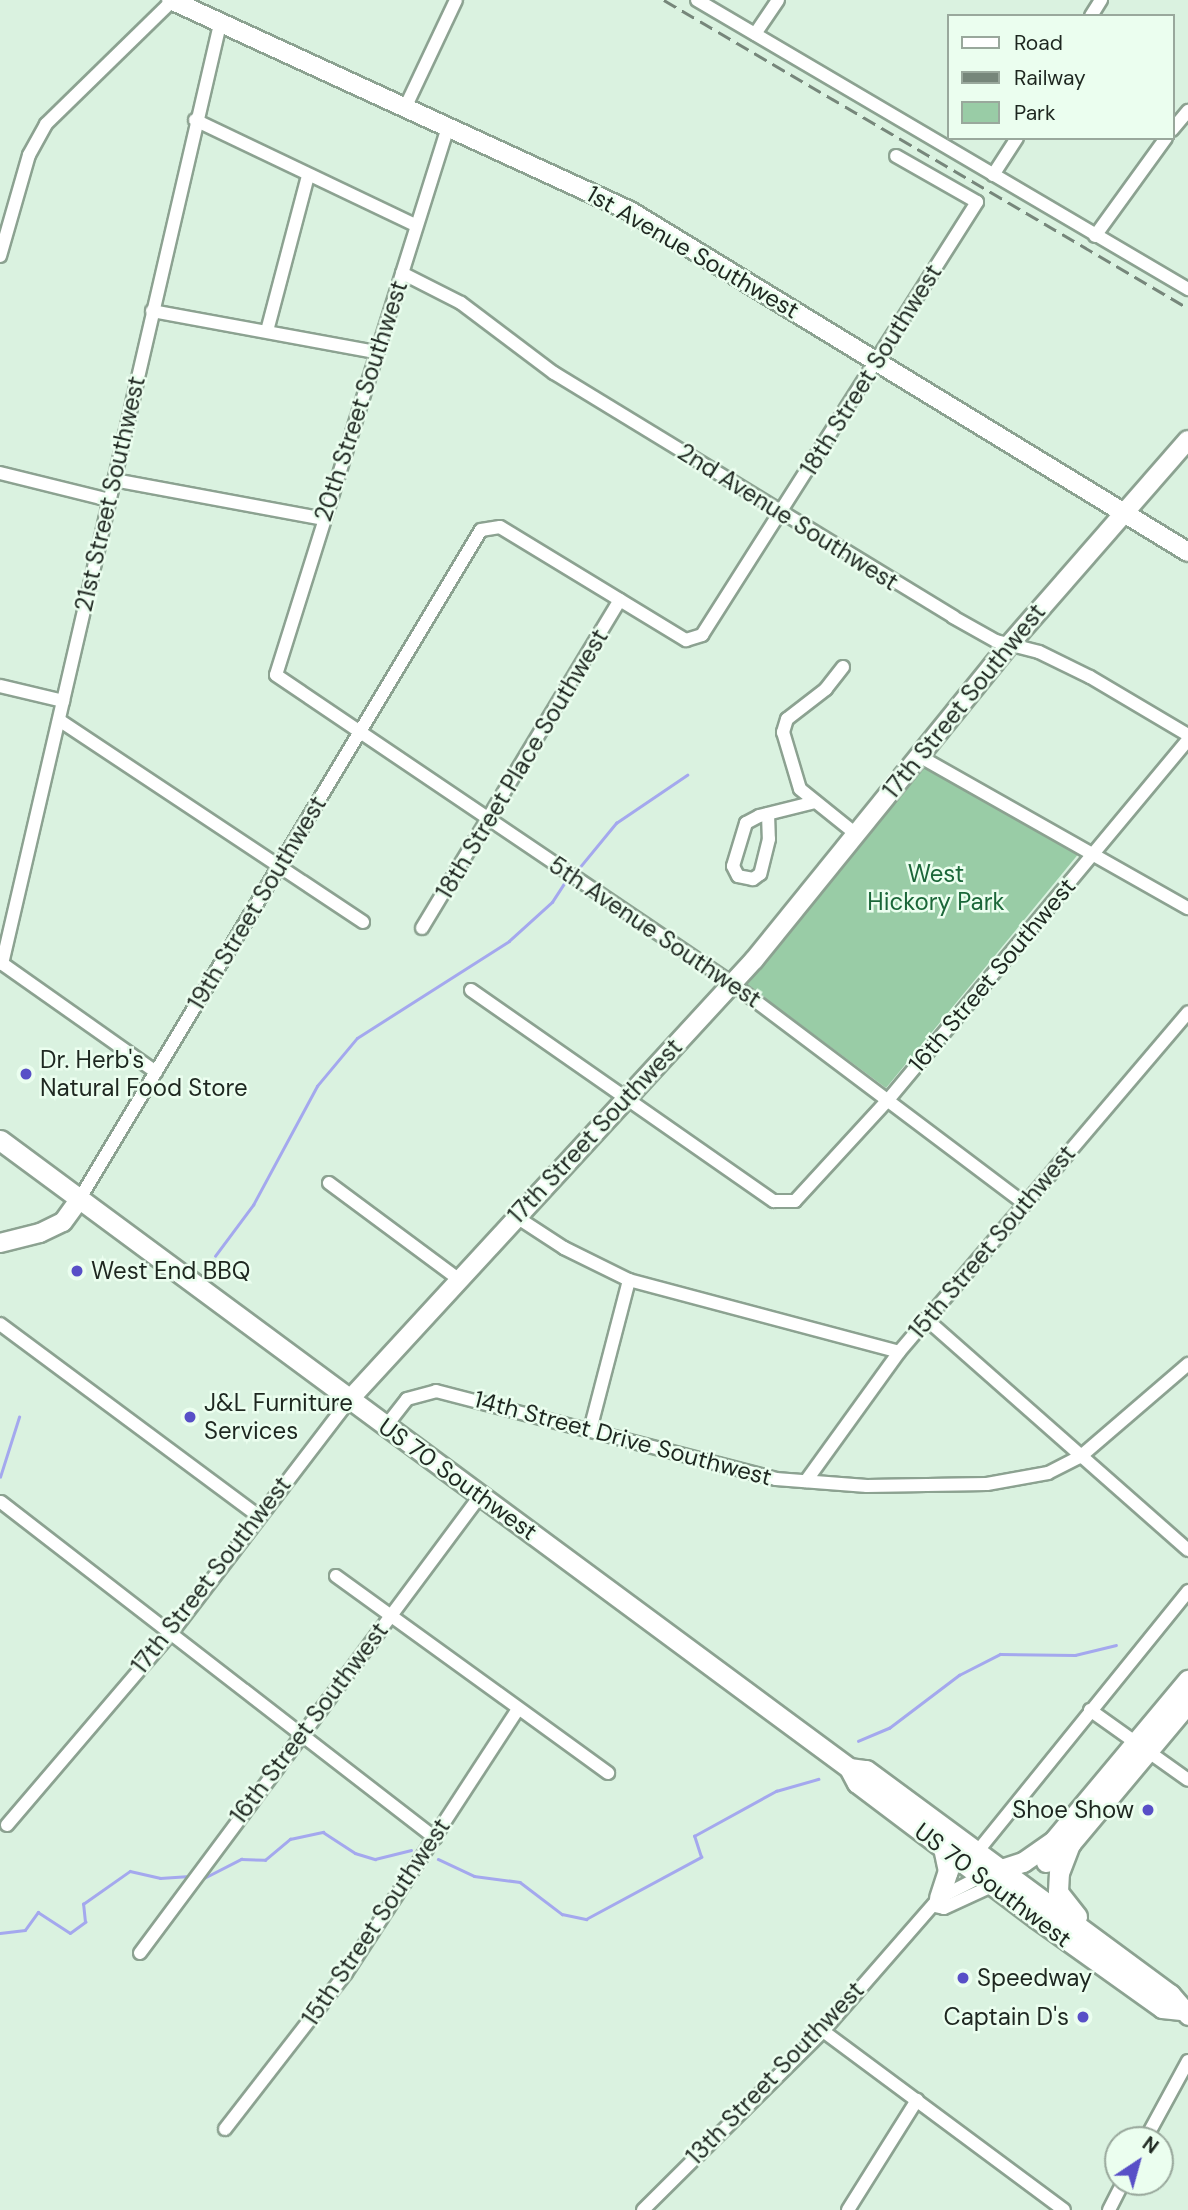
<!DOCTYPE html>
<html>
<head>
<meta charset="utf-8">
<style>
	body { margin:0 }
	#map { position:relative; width:1188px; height:2210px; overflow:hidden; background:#daf2e0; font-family:"DM Sans",sans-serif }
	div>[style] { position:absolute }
	.green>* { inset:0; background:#99cca6 }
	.stream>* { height:2.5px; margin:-1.25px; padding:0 1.25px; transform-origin:1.25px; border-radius:1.25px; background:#a4a8ee }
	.roads { filter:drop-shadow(2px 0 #8ca291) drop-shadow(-2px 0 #8ca291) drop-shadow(0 2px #8ca291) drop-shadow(0 -2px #8ca291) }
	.street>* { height:12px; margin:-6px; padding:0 6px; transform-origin:6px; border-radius:6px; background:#fff }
	.secondary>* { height:18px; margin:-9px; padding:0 9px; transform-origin:9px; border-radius:9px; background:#fff }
	.primary>* { height:19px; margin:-9.5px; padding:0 9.5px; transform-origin:9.5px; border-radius:9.5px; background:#fff }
	.rail>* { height:2.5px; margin-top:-1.25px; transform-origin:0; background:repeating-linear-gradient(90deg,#76867a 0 14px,transparent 0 21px) }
	.dots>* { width:19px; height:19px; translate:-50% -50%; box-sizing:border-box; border:4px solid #ebfeef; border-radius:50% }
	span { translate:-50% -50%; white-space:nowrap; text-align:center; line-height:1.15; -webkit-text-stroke:5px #ebfeef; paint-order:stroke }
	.street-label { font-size:24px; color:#1e2720 }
	.park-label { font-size:24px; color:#1b6739 }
	.poi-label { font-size:24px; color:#1e2720 }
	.left { translate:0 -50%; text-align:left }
	.right { translate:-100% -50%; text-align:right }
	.legend { position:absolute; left:947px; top:14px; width:228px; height:126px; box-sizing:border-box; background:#ebfeef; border:2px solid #99a89c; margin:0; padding:9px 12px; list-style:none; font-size:21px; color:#1e2720 }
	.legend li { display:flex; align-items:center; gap:14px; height:35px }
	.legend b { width:35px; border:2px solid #99a89c }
	.north { position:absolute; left:1104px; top:2126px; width:70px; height:70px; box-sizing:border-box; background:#ebfeef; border:2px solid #99a89c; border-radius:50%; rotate:36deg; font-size:19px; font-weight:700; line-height:28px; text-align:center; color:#1e2720 }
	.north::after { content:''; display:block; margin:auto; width:24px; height:32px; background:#584fc7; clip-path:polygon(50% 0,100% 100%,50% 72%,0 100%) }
</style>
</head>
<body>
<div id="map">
	<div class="green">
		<div style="clip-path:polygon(920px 765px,1080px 852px,886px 1088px,746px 984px)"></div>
	</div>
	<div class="stream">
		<div style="left:575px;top:873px;width:65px;rotate:-50.6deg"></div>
		<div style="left:616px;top:823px;width:86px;rotate:-34.1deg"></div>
		<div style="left:215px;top:1256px;width:64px;rotate:-53.3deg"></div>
		<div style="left:253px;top:1205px;width:135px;rotate:-61.7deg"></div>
		<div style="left:317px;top:1086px;width:62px;rotate:-50.2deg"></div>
		<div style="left:357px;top:1038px;width:180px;rotate:-32.5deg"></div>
		<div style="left:509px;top:941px;width:58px;rotate:-42.2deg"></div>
		<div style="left:552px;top:902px;width:27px;rotate:-57deg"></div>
		<div style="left:0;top:1477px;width:63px;rotate:-72.4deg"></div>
		<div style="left:858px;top:1741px;width:34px;rotate:-23deg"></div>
		<div style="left:889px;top:1728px;width:88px;rotate:-37.1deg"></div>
		<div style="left:959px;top:1675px;width:46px;rotate:-27.1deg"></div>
		<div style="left:1000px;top:1654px;width:75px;rotate:0.8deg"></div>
		<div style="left:1075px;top:1655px;width:42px;rotate:-13.7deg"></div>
		<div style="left:438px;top:1859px;width:40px;rotate:25deg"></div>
		<div style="left:474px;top:1876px;width:46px;rotate:7.4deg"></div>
		<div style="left:520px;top:1882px;width:53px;rotate:37.3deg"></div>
		<div style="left:562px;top:1914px;width:25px;rotate:12deg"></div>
		<div style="left:586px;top:1919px;width:131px;rotate:-28.3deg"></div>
		<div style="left:701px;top:1857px;width:22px;rotate:-108deg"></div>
		<div style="left:694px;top:1836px;width:94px;rotate:-28.8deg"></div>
		<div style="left:776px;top:1791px;width:44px;rotate:-15.9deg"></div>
		<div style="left:204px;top:1878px;width:42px;rotate:-27.2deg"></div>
		<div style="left:241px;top:1859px;width:24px;rotate:2deg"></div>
		<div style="left:265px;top:1860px;width:33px;rotate:-40deg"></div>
		<div style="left:290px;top:1839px;width:34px;rotate:-12deg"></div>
		<div style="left:323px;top:1832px;width:38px;rotate:33deg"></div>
		<div style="left:355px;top:1853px;width:21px;rotate:17deg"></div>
		<div style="left:375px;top:1859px;width:37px;rotate:-14deg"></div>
		<div style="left:0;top:1933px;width:25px;rotate:-7deg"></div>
		<div style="left:25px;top:1930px;width:22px;rotate:-54deg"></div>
		<div style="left:38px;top:1912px;width:38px;rotate:33deg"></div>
		<div style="left:70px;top:1933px;width:19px;rotate:-36deg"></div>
		<div style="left:85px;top:1922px;width:18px;rotate:-96deg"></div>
		<div style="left:83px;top:1904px;width:57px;rotate:-35.1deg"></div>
		<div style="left:130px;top:1871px;width:31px;rotate:13deg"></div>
		<div style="left:160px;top:1878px;width:26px;rotate:-4deg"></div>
	</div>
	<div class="roads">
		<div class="street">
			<div style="left:697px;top:0;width:570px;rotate:30.48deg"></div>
			<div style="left:1091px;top:16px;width:19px;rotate:-58deg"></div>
			<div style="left:755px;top:34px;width:41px;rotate:-55.9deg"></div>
			<div style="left:405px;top:108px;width:119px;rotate:-64.7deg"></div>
			<div style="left:195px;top:120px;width:244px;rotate:25.5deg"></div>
			<div style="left:448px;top:127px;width:574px;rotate:107.43deg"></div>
			<div style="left:276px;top:675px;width:552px;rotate:34.06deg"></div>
			<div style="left:733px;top:984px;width:364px;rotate:37deg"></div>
			<div style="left:1172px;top:130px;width:25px;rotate:-50deg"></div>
			<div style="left:993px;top:175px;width:44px;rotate:-57deg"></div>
			<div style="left:1095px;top:236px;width:121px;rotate:-54.1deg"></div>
			<div style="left:0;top:256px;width:105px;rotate:-74deg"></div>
			<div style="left:29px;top:155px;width:35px;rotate:-61deg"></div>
			<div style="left:46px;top:124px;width:177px;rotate:-44.3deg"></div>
			<div style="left:402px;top:273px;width:66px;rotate:27deg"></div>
			<div style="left:461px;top:303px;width:116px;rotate:37deg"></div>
			<div style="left:554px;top:373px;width:468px;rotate:31.4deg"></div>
			<div style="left:953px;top:617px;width:49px;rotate:29.2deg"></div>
			<div style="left:996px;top:641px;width:44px;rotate:14.3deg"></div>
			<div style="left:1039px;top:652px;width:57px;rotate:26.1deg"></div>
			<div style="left:1090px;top:677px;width:114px;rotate:30.6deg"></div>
			<div style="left:152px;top:311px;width:228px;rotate:10.4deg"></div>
			<div style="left:267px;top:331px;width:160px;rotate:-75.2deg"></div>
			<div style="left:0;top:473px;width:112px;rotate:13.9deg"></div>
			<div style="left:114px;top:480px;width:214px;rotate:10.5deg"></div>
			<div style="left:843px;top:667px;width:28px;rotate:128deg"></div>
			<div style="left:826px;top:689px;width:49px;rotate:142.4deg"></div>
			<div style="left:787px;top:719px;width:14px;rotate:107deg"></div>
			<div style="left:783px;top:732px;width:59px;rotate:73.4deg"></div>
			<div style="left:800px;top:789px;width:72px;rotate:38.8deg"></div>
			<div style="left:0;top:686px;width:65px;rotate:13.4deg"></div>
			<div style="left:59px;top:720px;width:365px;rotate:33.6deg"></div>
			<div style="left:919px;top:756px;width:309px;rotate:29.5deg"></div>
			<div style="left:768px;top:814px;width:25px;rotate:88deg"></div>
			<div style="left:769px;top:839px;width:36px;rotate:104deg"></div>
			<div style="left:760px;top:874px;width:9px;rotate:144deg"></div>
			<div style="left:753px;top:879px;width:15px;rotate:-169deg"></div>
			<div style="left:738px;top:876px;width:11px;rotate:-117deg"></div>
			<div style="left:733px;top:866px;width:45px;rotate:-73.2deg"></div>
			<div style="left:746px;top:823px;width:15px;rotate:-28deg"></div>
			<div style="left:759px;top:816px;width:58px;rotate:-14deg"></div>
			<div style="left:422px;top:928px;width:383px;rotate:-58.9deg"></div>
			<div style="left:0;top:962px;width:191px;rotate:35.2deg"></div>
			<div style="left:2px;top:964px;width:965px;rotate:-76.94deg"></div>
			<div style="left:471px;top:990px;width:369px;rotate:34.9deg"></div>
			<div style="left:774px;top:1201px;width:21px"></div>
			<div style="left:795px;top:1201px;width:137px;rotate:-47.4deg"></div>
			<div style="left:888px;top:1100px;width:469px;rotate:-50.2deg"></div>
			<div style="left:329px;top:1183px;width:159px;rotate:36.6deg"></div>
			<div style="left:79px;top:1200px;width:781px;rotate:-59.04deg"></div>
			<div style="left:481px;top:530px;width:19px;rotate:-9deg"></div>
			<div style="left:500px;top:527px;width:218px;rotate:31.3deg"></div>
			<div style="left:686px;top:640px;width:17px;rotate:-17deg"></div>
			<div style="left:702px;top:635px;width:513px;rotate:-57.58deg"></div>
			<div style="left:977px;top:202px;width:93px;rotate:-150.4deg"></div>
			<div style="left:515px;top:1216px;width:59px;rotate:33.1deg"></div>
			<div style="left:564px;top:1248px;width:72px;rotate:26.2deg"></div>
			<div style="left:629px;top:1280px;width:279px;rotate:14.9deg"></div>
			<div style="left:926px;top:1319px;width:349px;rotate:41.4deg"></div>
			<div style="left:0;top:1324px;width:322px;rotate:36.6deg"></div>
			<div style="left:386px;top:1426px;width:34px;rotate:-52deg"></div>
			<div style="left:407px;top:1399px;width:30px;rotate:-15deg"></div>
			<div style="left:436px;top:1391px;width:351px;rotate:14.5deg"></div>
			<div style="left:776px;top:1479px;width:91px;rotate:4.4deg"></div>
			<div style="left:867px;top:1486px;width:120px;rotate:-1deg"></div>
			<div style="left:987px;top:1484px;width:62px;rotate:-10.2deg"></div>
			<div style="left:1048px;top:1473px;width:36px;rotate:-27deg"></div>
			<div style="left:1080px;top:1457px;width:143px;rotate:-40.7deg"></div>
			<div style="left:590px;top:1430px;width:155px;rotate:-75.4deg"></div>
			<div style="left:806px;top:1481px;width:159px;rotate:-54.2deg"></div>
			<div style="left:899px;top:1352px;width:446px;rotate:-49.6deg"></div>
			<div style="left:1px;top:1502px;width:549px;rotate:37.75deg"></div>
			<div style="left:336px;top:1576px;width:336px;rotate:35.9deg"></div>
			<div style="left:1090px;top:1710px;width:120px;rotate:35.5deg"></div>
			<div style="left:7px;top:1825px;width:254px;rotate:-49.5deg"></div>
			<div style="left:172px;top:1632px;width:293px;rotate:-52.6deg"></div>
			<div style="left:977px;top:1852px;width:336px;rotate:-51deg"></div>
			<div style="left:935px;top:1906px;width:9px;rotate:13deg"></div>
			<div style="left:944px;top:1908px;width:55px;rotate:-24.7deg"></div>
			<div style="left:140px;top:1953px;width:570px;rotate:-53.35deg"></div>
			<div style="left:823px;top:2031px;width:300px;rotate:36.6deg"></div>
			<div style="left:225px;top:2129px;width:197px;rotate:-52.2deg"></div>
			<div style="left:346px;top:1973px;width:315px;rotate:-56.9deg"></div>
			<div style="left:1145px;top:2140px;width:90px;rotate:-61.4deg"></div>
			<div style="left:643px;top:2210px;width:254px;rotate:-44.8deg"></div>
			<div style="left:823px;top:2031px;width:176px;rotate:-48.9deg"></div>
			<div style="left:939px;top:1898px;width:48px;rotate:-27.1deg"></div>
			<div style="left:848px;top:2210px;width:130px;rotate:-57.9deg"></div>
			<div style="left:1109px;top:2210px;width:31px;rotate:-63deg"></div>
		</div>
		<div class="secondary">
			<div style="left:171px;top:0;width:505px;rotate:24.69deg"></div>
			<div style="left:630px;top:211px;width:654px;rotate:31.43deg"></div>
			<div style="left:0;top:1243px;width:41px;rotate:-14deg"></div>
			<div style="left:40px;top:1233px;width:25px;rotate:-26deg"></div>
			<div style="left:63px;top:1222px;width:27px;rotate:-54deg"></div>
			<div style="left:350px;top:1399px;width:597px;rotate:-47.38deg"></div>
			<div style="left:754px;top:960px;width:405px;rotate:-51deg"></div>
			<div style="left:1009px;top:645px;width:272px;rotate:-48.9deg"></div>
		</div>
		<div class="primary">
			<div style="left:0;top:1140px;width:1056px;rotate:36.49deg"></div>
			<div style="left:849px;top:1768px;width:17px;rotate:62deg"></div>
			<div style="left:857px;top:1783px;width:224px;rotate:37deg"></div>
			<div style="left:1036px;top:1918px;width:155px;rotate:35.5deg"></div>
			<div style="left:1162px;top:2008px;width:19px;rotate:6deg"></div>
			<div style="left:849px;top:1768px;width:17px;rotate:7deg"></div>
			<div style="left:866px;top:1770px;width:378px;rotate:36.4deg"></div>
			<div style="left:1170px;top:1994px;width:28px;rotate:49deg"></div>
			<div style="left:1070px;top:1844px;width:30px;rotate:111deg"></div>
			<div style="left:1059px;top:1872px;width:20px;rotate:93deg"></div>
			<div style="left:1058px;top:1892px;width:31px;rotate:52deg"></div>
			<div style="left:1046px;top:1862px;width:31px;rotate:-37deg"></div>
			<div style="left:1071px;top:1843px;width:182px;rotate:-50.1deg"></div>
			<div style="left:992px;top:1872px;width:33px;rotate:-18deg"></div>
			<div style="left:1023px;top:1862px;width:38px;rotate:-35deg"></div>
			<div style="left:1054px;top:1840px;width:209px;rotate:-50.1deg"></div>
			<div style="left:939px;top:1898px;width:28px;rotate:-72deg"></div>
			<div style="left:948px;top:1871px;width:24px;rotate:-102deg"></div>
		</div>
	</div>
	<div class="rail">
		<div style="left:664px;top:0;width:608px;rotate:30.45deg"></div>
	</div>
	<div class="dots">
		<div style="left:26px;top:1074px;background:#584fc7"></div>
		<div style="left:77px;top:1271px;background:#584fc7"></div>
		<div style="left:190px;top:1417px;background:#584fc7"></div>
		<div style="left:1148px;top:1810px;background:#584fc7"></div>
		<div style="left:963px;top:1978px;background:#584fc7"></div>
		<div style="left:1083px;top:2017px;background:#584fc7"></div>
	</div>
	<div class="street-label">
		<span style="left:693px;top:252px;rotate:30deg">1st Avenue Southwest</span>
		<span style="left:871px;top:370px;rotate:-58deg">18th Street Southwest</span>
		<span style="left:361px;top:401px;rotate:-72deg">20th Street Southwest</span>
		<span style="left:110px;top:494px;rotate:-77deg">21st Street Southwest</span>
		<span style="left:788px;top:517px;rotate:32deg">2nd Avenue Southwest</span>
		<span style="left:964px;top:701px;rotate:-51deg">17th Street Southwest</span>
		<span style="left:522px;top:764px;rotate:-59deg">18th Street Place Southwest</span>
		<span style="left:257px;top:903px;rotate:-59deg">19th Street Southwest</span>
		<span style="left:655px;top:932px;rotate:34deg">5th Avenue Southwest</span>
		<span style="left:992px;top:975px;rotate:-50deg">16th Street Southwest</span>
		<span style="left:595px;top:1131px;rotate:-47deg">17th Street Southwest</span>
		<span style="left:992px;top:1242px;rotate:-50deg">15th Street Southwest</span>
		<span style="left:623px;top:1438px;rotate:15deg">14th Street Drive Southwest</span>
		<span style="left:458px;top:1479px;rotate:36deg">US 70 Southwest</span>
		<span style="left:211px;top:1575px;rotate:-52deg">17th Street Southwest</span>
		<span style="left:309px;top:1723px;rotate:-53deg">16th Street Southwest</span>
		<span style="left:993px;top:1885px;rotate:37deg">US 70 Southwest</span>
		<span style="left:376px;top:1922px;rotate:-56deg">15th Street Southwest</span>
		<span style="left:775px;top:2073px;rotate:-46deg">13th Street Southwest</span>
	</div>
	<div class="park-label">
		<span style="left:936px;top:888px">West<br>Hickory Park</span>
	</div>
	<div class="poi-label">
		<span class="left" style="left:40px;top:1074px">Dr. Herb's<br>Natural Food Store</span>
		<span class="left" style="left:91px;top:1271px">West End BBQ</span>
		<span class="left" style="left:204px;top:1417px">J&amp;L Furniture<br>Services</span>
		<span class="right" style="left:1134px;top:1810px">Shoe Show</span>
		<span class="left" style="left:977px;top:1978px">Speedway</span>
		<span class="right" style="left:1069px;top:2017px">Captain D's</span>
	</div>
	<ul class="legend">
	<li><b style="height:9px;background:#fff"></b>Road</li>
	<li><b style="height:9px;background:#76867a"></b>Railway</li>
	<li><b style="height:19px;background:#99cca6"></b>Park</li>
	</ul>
	<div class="north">N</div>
</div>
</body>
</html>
